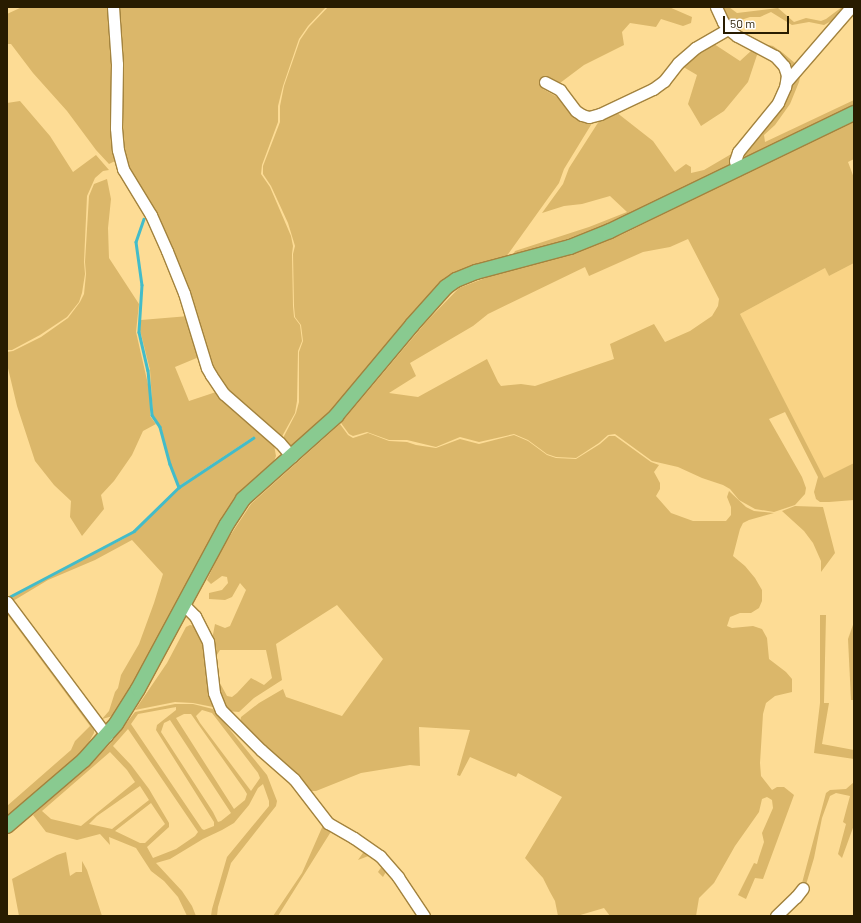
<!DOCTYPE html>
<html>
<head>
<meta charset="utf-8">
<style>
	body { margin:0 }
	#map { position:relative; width:861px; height:923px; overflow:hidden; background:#fddc95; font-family:Barlow,sans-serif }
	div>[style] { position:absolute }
	.built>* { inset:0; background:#f9d385 }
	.green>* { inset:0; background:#dbb76a }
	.stream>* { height:2.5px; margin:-1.25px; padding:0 1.25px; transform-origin:1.25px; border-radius:1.25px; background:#43bcc9 }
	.roads { filter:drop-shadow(1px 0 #a3833e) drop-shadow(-1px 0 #a3833e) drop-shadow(0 1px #a3833e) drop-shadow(0 -1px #a3833e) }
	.minor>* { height:11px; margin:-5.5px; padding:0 5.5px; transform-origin:5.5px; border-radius:5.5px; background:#fff }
	.major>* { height:14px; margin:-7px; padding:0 7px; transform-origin:7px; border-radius:7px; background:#89ca90 }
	span { translate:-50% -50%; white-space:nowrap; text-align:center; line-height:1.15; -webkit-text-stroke:4px #fff; paint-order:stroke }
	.frame { position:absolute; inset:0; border:8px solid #281c00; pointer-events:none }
	.scale { position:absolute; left:723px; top:16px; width:66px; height:18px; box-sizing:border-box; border:2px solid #281c00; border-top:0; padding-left:5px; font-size:12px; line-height:14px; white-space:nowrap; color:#281c00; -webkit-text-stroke:3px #fff; paint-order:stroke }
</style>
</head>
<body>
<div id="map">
	<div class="built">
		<div style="clip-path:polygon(854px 263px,854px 463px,824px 479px,740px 314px,825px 268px,829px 276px)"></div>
	</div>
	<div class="green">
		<div style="clip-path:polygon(22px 7px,110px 7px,116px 159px,115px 161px,109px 164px,96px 150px,67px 111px,33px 73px,11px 44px,7px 44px,7px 14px)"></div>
		<div style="clip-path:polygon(115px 7px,326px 7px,308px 26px,299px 39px,283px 86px,278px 106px,278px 122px,262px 165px,261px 174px,270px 187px,291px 236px,293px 246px,292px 254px,293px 306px,294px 317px,300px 325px,302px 341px,298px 351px,297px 401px,295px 413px,280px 440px,228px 390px,215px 374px,132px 178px,121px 146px)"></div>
		<div style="clip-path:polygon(328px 7px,669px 7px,692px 17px,691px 23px,683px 26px,661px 19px,656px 27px,630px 23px,622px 32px,624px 45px,584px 65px,560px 83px,548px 77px,543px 81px,543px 89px,559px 98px,571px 110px,594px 120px,564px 169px,559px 183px,506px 257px,468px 267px,446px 278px,324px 419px,295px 445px,291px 446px,282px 440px,296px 413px,299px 402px,299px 352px,303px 341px,301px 325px,295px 317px,294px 306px,293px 254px,295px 246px,288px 223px,271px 186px,263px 174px,263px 166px,280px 122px,280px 106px,284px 86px,300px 40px,309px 27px)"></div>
		<div style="clip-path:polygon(720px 7px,729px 7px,737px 13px,778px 8px,794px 22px,806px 18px,821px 21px,826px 19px,842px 7px,847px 7px,833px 20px,824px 25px,809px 22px,792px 25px,771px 12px,760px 17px,750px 17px,732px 23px,732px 26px,737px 30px,764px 44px,773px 46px,783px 53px,796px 64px,792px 68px,785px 59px,777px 52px,736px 32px)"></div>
		<div style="clip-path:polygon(711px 42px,740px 61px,752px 50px,758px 52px,748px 82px,724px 111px,701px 126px,688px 104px,697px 75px,680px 65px)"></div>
		<div style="clip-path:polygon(801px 73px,799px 82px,790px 104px,775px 125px,764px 135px,765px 142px,854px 100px,854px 106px,745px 157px,743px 152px,793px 78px)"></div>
		<div style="clip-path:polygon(20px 101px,50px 136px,73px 172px,96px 155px,109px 170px,103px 171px,95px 178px,87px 196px,84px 262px,85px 274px,82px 293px,79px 302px,67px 317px,40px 335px,12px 350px,7px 350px,7px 103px)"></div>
		<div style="clip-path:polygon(616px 112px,653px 141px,675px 172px,686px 164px,691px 167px,691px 173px,704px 170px,733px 153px,729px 166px,619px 220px,562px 241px,513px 255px,515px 251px,589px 227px,627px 212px,610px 196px,582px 204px,564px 206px,542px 213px,563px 184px,569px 168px,601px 118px)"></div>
		<div style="clip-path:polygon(evenodd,854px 120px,854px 159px,848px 162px,854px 178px,854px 263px,829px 276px,825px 268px,740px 314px,824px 478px,854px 463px,854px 500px,829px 502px,820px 502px,816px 499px,814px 492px,818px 477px,785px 412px,769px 419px,802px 477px,806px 488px,805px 494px,795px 505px,774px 512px,755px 509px,739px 500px,730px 489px,723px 485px,702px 478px,678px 467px,652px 461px,615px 434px,608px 435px,599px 443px,576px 458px,556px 457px,547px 454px,528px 440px,514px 434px,479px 442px,460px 437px,436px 447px,407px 440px,389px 440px,367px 432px,353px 436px,349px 434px,341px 423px,427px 321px,459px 288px,501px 272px,554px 259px,621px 235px,854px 120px,688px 239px,719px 299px,718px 306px,712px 316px,690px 331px,665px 342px,654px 324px,610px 344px,614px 359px,535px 386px,521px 384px,501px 386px,498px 382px,487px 359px,418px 397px,389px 393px,416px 376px,410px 363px,473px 326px,488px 314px,585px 267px,589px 276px,643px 252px,670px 247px,688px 239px)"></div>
		<div style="clip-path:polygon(107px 179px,111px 199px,108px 228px,109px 258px,139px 304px,136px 332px,150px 393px,150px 416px,156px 424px,143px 431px,132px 455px,114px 481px,101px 495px,104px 509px,82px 536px,70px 517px,71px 501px,54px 485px,35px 461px,17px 406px,7px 364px,7px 352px,13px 351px,41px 337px,68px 318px,80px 302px,84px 294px,86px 274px,85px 262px,89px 196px,94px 184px)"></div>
		<div style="clip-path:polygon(189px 316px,199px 357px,175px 367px,189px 401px,219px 391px,274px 445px,276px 456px,272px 466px,245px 492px,166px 636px,113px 716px,102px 719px,109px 711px,115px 692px,118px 688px,121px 675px,139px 644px,154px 603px,163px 574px,132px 540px,95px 560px,48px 580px,13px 601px,11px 598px,34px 584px,125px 538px,134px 532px,179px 488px,255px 438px,253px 437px,179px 486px,170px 464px,161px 427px,153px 415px,150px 370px,140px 330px,141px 320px)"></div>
		<div style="clip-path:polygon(340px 424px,348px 435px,353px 438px,368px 433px,389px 441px,407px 442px,416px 445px,436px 448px,460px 439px,479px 444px,514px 435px,528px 441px,547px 455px,556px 458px,576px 459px,600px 444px,609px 436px,615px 436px,651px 462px,659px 465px,654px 472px,660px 483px,660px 489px,656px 496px,671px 513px,693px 521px,726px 521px,731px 515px,731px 507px,727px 497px,729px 491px,746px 507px,754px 511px,774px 513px,749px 520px,743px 523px,740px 529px,733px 556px,745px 566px,755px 578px,762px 590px,762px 601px,759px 608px,751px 613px,740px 613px,730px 617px,727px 626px,732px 628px,753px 626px,762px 629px,767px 638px,769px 659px,786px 672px,792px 679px,792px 692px,775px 696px,766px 703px,763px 714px,760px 763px,761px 776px,772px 790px,777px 787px,784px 787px,794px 795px,763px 879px,755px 878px,746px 899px,738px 895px,754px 863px,757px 864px,759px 857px,764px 842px,762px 833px,773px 808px,772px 800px,767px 797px,762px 799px,759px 812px,735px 846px,714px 883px,699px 898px,696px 916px,610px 916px,604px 908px,577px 916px,558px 916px,555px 901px,550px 892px,543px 878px,525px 858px,562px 797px,518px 773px,516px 777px,470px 757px,460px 776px,457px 775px,470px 730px,419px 727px,420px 766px,410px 765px,361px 773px,316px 791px,311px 791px,240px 723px,241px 717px,259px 703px,283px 689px,286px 697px,342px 716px,383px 659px,337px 605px,276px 644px,282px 680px,254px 698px,239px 712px,227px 711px,223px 706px,215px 674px,227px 696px,232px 697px,237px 693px,251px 678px,264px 685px,272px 678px,266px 650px,220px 650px,213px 661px,211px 645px,215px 624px,225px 628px,230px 626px,246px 590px,240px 583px,232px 597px,225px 600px,209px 599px,209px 593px,222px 590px,228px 583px,227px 577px,222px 576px,211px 584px,207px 580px,222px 548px,251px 504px)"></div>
		<div style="clip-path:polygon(795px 506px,823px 507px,835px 553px,821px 572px,821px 561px,813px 543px,804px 531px,782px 511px)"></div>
		<div style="clip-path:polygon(7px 608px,93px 724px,94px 728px,94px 733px,86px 747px,59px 773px,7px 816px,7px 806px,71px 750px,75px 741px,90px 726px,7px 614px)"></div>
		<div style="clip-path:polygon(820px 615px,826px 615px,824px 703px,829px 703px,822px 744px,854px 750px,854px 759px,814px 753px,820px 703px)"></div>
		<div style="clip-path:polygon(854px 622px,854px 700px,851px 700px,848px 639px)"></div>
		<div style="clip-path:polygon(190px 625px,194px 626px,202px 632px,218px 708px,193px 703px,175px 702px,135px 710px,167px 663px,186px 627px)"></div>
		<div style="clip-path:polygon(evenodd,175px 704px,193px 704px,213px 709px,267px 775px,277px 801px,276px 806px,231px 863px,218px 907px,217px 916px,211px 916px,212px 909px,227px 857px,269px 806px,269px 801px,263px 784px,258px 788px,249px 805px,234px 823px,222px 830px,203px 839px,170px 859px,156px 863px,182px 891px,192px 906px,196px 916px,187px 916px,178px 897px,164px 881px,151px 871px,136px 848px,109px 837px,110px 845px,100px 834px,77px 840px,46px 832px,33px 815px,109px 745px,135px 712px,175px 704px,176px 707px,176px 710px,157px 725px,156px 730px,214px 822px,214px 826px,204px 830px,202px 829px,131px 724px,138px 714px,176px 707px,175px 704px,202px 710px,212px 713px,258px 773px,260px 778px,251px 791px,200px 723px,196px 716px,202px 710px,175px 704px,184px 714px,191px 714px,244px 789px,247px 794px,245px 800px,234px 809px,176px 718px,184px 714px,175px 704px,170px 720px,231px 813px,221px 821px,218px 822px,213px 812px,161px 732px,164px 723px,170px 720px,175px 704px,128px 729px,198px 832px,195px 836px,176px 849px,153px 858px,147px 847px,169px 827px,169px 823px,149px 789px,131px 765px,113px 746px,128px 729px,175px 704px,110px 752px,127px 770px,135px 782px,81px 826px,51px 819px,42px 811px,110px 752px,175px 704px,140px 786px,149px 800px,112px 829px,89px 824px,97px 816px,140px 786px,175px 704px,151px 803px,165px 824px,145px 843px,140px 843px,115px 831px,151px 803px)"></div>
		<div style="clip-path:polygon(854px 782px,854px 825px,842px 858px,838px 854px,846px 824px,843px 822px,850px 796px,836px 793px,830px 796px,822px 818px,814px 858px,805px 888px,802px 883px,826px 793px,830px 790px,846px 789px)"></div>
		<div style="clip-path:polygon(324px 823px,354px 839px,381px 859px,404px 886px,421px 916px,419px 916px,402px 888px,387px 870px,383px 877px,378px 872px,382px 866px,371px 855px,358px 860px,365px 850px,332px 830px,278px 916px,273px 916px,302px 873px)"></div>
		<div style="clip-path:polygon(66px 852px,70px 876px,76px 872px,82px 872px,82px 861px,87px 870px,102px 916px,19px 916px,12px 879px,57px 855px)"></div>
	</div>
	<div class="stream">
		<div style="left:144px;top:219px;width:24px;rotate:109deg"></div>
		<div style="left:136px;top:242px;width:43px;rotate:82.1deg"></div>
		<div style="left:142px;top:285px;width:47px;rotate:93.7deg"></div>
		<div style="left:139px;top:332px;width:39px;rotate:77deg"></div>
		<div style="left:148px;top:370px;width:45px;rotate:84.9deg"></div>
		<div style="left:152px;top:415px;width:14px;rotate:56deg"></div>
		<div style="left:160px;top:427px;width:38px;rotate:75deg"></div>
		<div style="left:170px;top:464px;width:25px;rotate:69deg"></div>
		<div style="left:9px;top:597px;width:141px;rotate:-27.8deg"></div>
		<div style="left:134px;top:531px;width:63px;rotate:-44.4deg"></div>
		<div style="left:179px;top:487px;width:89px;rotate:-33.5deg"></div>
	</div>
	<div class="roads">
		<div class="minor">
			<div style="left:113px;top:7px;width:57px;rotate:86deg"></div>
			<div style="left:117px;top:64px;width:64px;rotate:90.9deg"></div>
			<div style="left:116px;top:128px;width:22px;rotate:85deg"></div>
			<div style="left:118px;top:150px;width:20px;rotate:75deg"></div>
			<div style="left:123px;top:169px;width:54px;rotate:58.7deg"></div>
			<div style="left:151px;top:215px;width:39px;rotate:66deg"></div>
			<div style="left:167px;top:251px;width:45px;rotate:68deg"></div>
			<div style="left:184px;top:293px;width:78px;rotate:73deg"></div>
			<div style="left:207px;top:368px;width:8px;rotate:60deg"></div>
			<div style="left:211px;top:375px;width:23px;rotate:56deg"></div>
			<div style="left:224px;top:394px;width:74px;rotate:41.2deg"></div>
			<div style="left:280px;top:443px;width:18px;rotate:49deg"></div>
			<div style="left:716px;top:7px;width:17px;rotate:65deg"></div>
			<div style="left:723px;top:22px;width:9px;rotate:54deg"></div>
			<div style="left:728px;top:29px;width:11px;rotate:38deg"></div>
			<div style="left:737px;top:36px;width:43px;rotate:27.8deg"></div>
			<div style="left:775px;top:56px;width:13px;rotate:48deg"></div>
			<div style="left:784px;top:66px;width:9px;rotate:72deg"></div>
			<div style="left:787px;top:75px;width:12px;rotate:99deg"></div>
			<div style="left:785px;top:87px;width:17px;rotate:114deg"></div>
			<div style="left:778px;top:103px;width:63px;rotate:129.2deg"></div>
			<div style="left:738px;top:152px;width:9px;rotate:108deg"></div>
			<div style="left:735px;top:161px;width:9px;rotate:72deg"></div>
			<div style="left:787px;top:81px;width:98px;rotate:-49.1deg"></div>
			<div style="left:545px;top:82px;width:17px;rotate:28deg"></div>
			<div style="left:560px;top:90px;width:26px;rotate:53deg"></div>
			<div style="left:576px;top:111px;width:7px;rotate:34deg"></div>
			<div style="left:582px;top:115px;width:7px;rotate:16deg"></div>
			<div style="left:589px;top:117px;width:11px;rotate:-15deg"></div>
			<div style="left:600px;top:114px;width:59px;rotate:-25.3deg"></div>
			<div style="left:653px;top:89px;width:14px;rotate:-36deg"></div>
			<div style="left:664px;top:81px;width:23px;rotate:-52deg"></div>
			<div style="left:678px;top:63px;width:23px;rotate:-41deg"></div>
			<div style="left:695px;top:48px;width:38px;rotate:-30deg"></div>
			<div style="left:7px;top:602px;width:167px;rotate:53.3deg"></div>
			<div style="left:183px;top:604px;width:17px;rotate:45deg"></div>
			<div style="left:195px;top:616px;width:28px;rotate:63deg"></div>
			<div style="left:208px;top:641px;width:52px;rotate:83.4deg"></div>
			<div style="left:214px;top:693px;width:18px;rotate:68deg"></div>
			<div style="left:221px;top:710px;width:57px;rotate:45deg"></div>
			<div style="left:261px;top:750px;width:44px;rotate:41.3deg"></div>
			<div style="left:294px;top:779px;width:56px;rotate:52.3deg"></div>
			<div style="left:328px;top:823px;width:30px;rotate:30deg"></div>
			<div style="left:354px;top:838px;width:32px;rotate:35deg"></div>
			<div style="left:380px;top:856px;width:28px;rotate:49deg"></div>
			<div style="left:398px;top:877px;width:47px;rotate:56.3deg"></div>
			<div style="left:776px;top:916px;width:28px;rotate:-44deg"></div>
			<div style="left:796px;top:897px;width:11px;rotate:-52deg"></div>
		</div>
		<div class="major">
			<div style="left:7px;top:826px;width:101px;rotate:-40.6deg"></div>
			<div style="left:84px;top:760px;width:48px;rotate:-48.4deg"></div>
			<div style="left:116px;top:724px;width:41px;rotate:-57.8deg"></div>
			<div style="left:138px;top:689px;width:187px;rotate:-61.7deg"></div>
			<div style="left:227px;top:524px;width:30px;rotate:-57deg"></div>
			<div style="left:243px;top:499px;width:125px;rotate:-41.7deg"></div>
			<div style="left:336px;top:416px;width:119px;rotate:-50.1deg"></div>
			<div style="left:412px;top:325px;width:51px;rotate:-48.2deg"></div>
			<div style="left:446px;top:287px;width:12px;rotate:-35deg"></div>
			<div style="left:456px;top:280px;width:22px;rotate:-22deg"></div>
			<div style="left:476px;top:272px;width:97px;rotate:-14.9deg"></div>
			<div style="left:570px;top:247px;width:43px;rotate:-21.8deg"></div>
			<div style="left:610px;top:231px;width:271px;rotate:-25.8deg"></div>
		</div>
	</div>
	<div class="frame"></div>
	<div class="scale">50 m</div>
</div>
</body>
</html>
